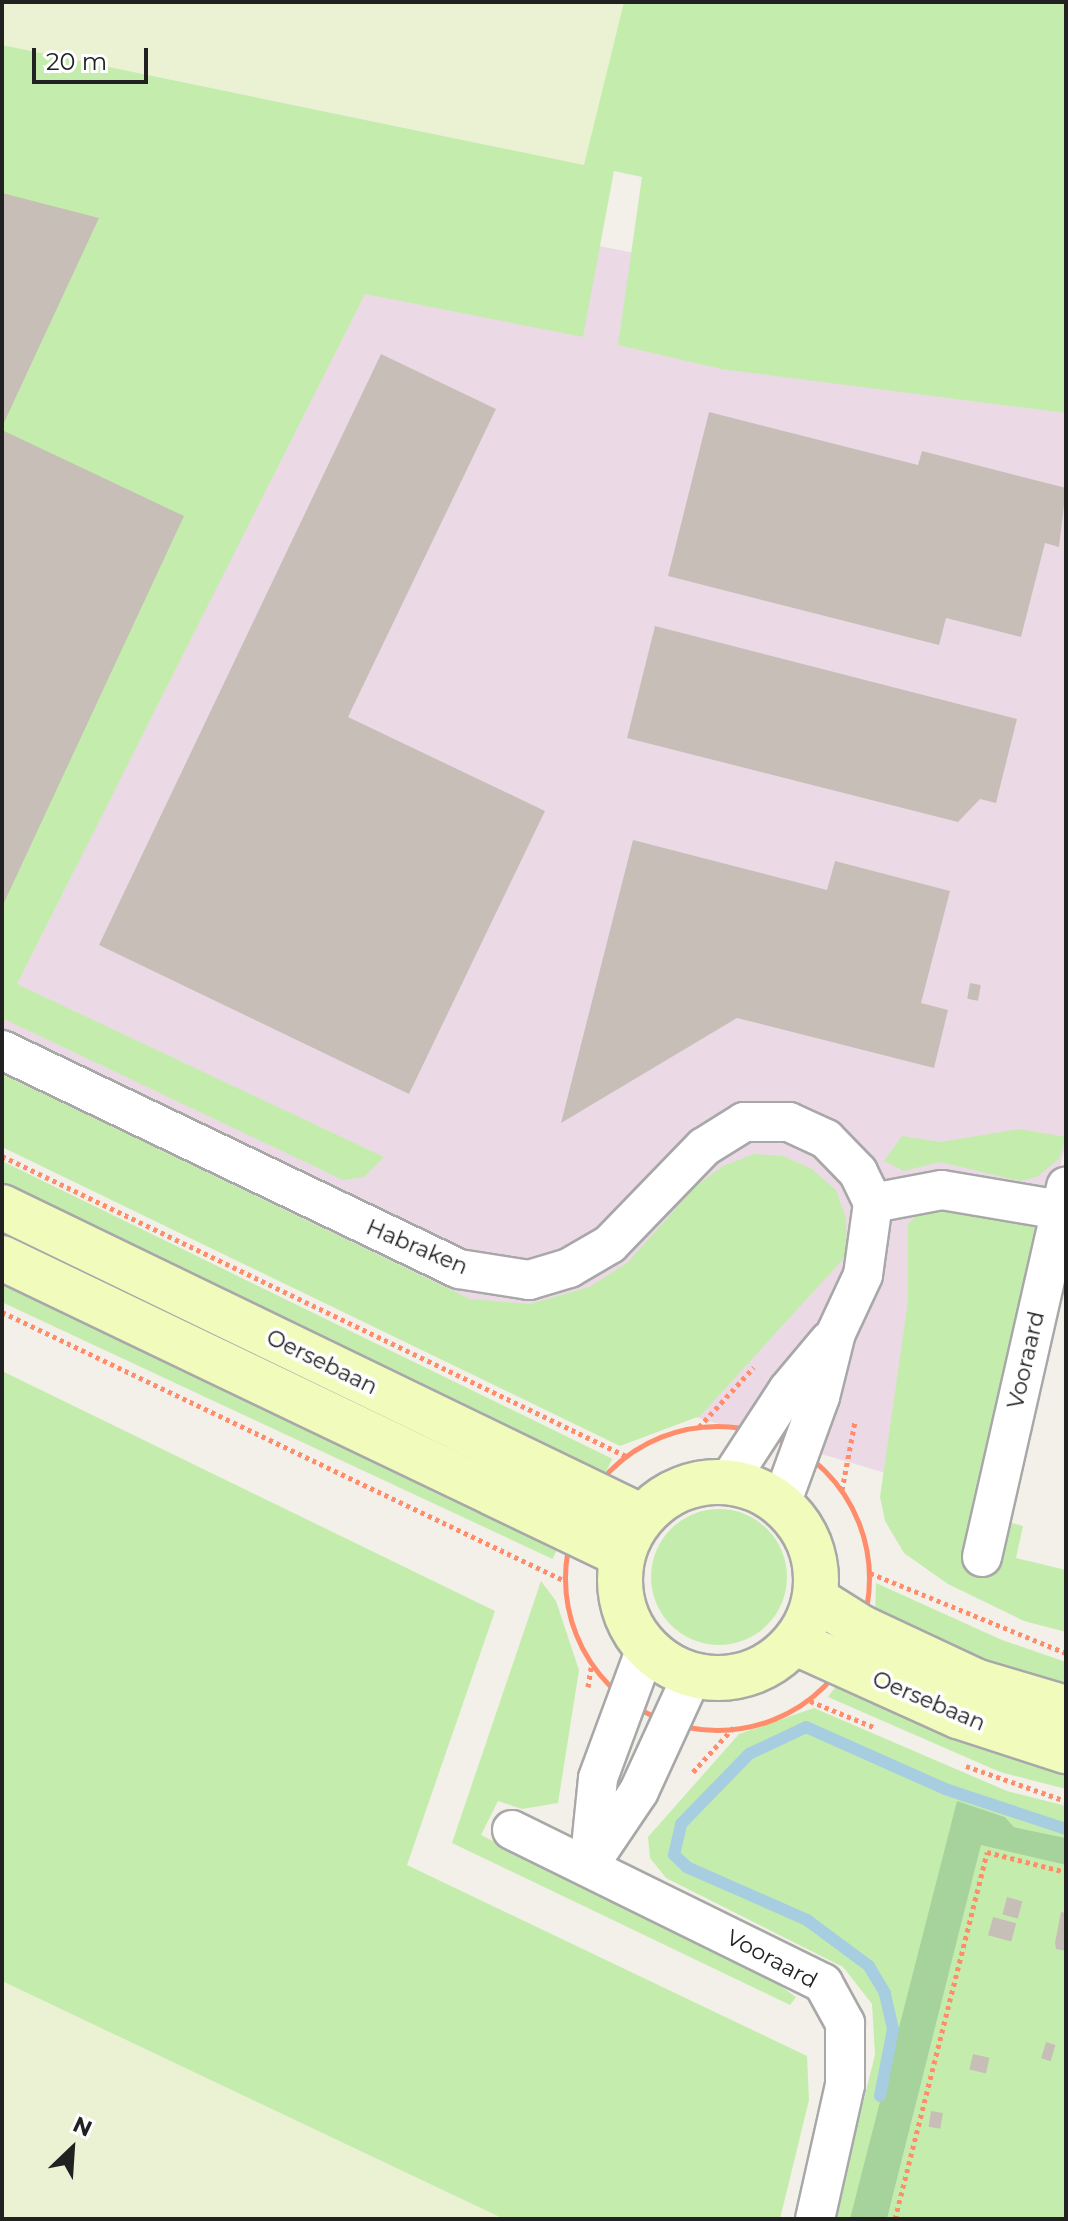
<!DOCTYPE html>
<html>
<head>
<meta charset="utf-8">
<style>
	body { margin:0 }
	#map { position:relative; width:1068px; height:2221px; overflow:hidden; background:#f2f0e8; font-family:Montserrat,sans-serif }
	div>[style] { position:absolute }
	.industrial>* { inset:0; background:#ebdae6 }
	.farmland>* { inset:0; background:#ebf1d3 }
	.grass>* { inset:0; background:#c4edad; transform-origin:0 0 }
	.round { border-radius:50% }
	.forest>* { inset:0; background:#a5d39b }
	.stream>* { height:12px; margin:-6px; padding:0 6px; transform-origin:6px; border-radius:6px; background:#a7cde1 }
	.building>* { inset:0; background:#c7bfb7; transform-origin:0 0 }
	.path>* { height:5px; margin-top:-2.5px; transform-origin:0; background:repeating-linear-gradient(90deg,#ff8d6c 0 4px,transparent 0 8px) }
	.path>.ring { margin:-2.5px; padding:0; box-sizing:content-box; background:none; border:5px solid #ff8d6c; border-radius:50% }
	.roads { filter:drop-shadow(2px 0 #a8a8a8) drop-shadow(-2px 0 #a8a8a8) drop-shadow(0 2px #a8a8a8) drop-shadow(0 -2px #a8a8a8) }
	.street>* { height:38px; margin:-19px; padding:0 19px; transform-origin:19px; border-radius:19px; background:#fff }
	.secondary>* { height:44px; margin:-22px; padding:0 22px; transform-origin:22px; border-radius:22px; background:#f1fcbc }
	.secondary>.ring { margin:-22px; padding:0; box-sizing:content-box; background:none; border:44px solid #f1fcbc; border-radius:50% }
	span { translate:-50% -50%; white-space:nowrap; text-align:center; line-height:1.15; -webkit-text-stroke:7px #fff; paint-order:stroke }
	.street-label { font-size:22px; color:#212121 }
	.frame { position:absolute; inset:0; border:4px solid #212121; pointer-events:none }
	.north { position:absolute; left:32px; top:2109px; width:80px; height:80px; -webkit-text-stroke:6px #fff; paint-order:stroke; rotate:25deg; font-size:22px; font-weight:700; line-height:32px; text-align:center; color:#212121 }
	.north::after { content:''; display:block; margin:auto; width:28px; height:36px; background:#212121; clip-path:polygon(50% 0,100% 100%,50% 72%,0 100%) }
	.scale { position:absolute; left:32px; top:48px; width:116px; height:36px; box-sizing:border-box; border:4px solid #212121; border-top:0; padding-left:10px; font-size:24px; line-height:28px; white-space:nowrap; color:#212121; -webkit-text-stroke:6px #fff; paint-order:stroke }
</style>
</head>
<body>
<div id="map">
	<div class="industrial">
		<div style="clip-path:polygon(2px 127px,1066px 339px,1066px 1144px,970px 1498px,604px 1390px,2px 1102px)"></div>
	</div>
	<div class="farmland">
		<div style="clip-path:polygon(2px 2px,624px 2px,585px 165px,2px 45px)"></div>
		<div style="clip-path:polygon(2px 1981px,120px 2036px,504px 2219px,2px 2219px)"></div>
	</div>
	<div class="grass">
		<div style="clip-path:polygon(624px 2px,1066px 2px,1066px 413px,721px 369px,618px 345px,642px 177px,614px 171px,583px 337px,365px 294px,17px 984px,384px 1157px,364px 1177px,343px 1180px,2px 1018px,2px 45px,584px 165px)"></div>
		<div style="clip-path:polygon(2px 1074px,470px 1299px,530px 1304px,589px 1287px,627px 1263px,696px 1186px,723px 1166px,754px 1154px,783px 1156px,812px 1169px,836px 1190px,846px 1218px,847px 1255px,700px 1416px,620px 1446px,2px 1147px)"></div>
		<div style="clip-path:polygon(1019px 1129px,1066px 1137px,1059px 1159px,1037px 1177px,1020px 1181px,940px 1162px,904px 1171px,884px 1161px,902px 1136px,940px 1142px)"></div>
		<div style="left:2px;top:1161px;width:679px;height:31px;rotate:26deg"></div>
		<div style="clip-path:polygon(940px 1208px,1007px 1216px,1032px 1225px,1042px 1238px,972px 1512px,1023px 1526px,1016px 1558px,1066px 1570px,1066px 1632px,1024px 1621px,948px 1584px,904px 1553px,885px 1521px,880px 1497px,908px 1301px,908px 1224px,921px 1212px)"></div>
		<div style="left:2px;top:1268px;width:622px;height:31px;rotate:25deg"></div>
		<div style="clip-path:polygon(2px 1371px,495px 1611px,407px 1865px,807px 2056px,809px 2100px,780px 2219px,504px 2219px,2px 1981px)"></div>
		<div class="round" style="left:651px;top:1509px;width:136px;height:136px"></div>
		<div style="clip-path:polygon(541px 1581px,556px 1601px,579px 1670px,558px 1803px,522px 1809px,498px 1801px,481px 1835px,772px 1980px,796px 1997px,790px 2005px,452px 1843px)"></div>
		<div style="clip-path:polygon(876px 1583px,1002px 1640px,1066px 1662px,1066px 1695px,875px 1615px)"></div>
		<div style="clip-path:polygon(844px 1675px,1066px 1761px,1066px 1789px,1000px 1772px,828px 1697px)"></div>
		<div style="clip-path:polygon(814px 1708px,1007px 1791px,1066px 1806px,1066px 1838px,1014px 1827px,1005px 1817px,958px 1802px,851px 2219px,834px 2219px,875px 2055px,872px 2004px,843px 1967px,666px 1878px,650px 1858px,648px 1837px,739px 1734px)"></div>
		<div style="clip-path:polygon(981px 1844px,1066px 1865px,1066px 2219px,887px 2219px)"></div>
	</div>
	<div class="forest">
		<div style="clip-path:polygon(957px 1801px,1005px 1817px,1014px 1827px,1066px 1838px,1066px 1865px,981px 1845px,887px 2219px,850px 2219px)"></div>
	</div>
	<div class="stream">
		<div style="left:880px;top:2096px;width:68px;rotate:-79deg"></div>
		<div style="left:893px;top:2029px;width:37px;rotate:-103deg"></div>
		<div style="left:885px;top:1993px;width:31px;rotate:-121deg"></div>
		<div style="left:869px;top:1966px;width:77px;rotate:-143.4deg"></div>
		<div style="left:807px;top:1920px;width:131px;rotate:-156.2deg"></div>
		<div style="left:687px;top:1867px;width:18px;rotate:-137deg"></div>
		<div style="left:674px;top:1855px;width:32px;rotate:-77deg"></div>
		<div style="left:681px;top:1824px;width:98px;rotate:-45.8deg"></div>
		<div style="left:749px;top:1754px;width:63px;rotate:-25.3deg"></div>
		<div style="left:806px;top:1727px;width:152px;rotate:24deg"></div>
		<div style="left:945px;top:1789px;width:127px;rotate:18.3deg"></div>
	</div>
	<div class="building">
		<div style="clip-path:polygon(2px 193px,99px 218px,2px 427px)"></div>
		<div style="clip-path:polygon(381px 354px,496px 409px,348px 717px,545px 811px,409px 1094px,99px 945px)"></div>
		<div style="clip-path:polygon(709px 412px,918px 465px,922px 451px,1066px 488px,1059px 547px,1045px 543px,1021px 637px,946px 618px,939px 645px,668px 576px)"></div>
		<div style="clip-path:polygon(2px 430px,184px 516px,2px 907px)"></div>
		<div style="clip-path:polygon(655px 626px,1017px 719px,996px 803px,980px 799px,958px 822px,627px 738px)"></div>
		<div style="clip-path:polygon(633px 840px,827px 890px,835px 861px,950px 891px,921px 1003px,948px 1010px,934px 1068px,737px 1018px,561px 1123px)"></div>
		<div style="left:970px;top:983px;width:11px;height:16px;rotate:10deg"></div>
		<div style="left:1007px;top:1897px;width:16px;height:18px;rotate:15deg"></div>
		<div style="clip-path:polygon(1061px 1912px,1066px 1913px,1066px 1951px,1056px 1949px,1055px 1943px)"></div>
		<div style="left:993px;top:1917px;width:24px;height:19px;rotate:15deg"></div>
		<div style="left:1046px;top:2042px;width:10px;height:17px;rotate:17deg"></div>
		<div style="left:973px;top:2054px;width:17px;height:16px;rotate:13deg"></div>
		<div style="left:931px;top:2111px;width:12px;height:16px;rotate:9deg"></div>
	</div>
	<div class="path">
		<div style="left:2px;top:1156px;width:692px;rotate:25.68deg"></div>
		<div style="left:2px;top:1312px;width:622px;rotate:25.53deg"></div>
		<div class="ring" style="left:565px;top:1426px;width:299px;height:299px"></div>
		<div style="left:699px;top:1427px;width:81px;rotate:-47.5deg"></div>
		<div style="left:842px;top:1490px;width:70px;rotate:-79.3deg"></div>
		<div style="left:870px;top:1573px;width:212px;rotate:22.2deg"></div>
		<div style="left:588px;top:1687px;width:20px;rotate:-81deg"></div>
		<div style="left:810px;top:1701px;width:71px;rotate:22.2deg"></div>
		<div style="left:966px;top:1766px;width:106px;rotate:19.3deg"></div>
		<div style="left:693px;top:1772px;width:61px;rotate:-47.7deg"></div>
		<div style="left:895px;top:2219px;width:378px;rotate:-75.9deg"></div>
		<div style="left:987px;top:1852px;width:81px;rotate:14.2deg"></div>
	</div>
	<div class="roads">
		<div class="street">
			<div style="left:2px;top:1050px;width:507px;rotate:25.6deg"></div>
			<div style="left:459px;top:1269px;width:71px;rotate:8.9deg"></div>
			<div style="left:529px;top:1280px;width:42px;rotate:-16.7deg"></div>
			<div style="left:569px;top:1268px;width:48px;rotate:-30.3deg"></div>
			<div style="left:610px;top:1244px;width:135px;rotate:-45.9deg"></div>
			<div style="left:704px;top:1147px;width:47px;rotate:-32deg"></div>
			<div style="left:744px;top:1122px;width:45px"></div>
			<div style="left:789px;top:1122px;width:41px;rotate:24.7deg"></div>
			<div style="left:826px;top:1139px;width:46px;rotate:45.9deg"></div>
			<div style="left:858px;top:1172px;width:34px;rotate:64deg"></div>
			<div style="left:873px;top:1203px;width:70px;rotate:-10.7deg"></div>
			<div style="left:942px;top:1190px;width:120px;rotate:9.6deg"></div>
			<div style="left:728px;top:1482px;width:110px;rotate:-56.9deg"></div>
			<div style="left:788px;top:1390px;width:64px;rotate:-50.1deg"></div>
			<div style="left:781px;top:1504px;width:114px;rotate:-70deg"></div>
			<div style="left:820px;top:1397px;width:66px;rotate:-76deg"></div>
			<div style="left:836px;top:1333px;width:64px;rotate:-65deg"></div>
			<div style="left:863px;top:1275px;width:73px;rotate:-82.1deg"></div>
			<div style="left:982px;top:1557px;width:380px;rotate:-77.2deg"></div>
			<div style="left:512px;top:1830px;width:347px;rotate:26.2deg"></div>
			<div style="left:823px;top:1983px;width:46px;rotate:61.2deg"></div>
			<div style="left:845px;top:2023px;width:62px;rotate:90deg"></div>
			<div style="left:845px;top:2085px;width:137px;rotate:102.6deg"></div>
			<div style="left:592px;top:1861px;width:84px;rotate:-56.1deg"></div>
			<div style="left:639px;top:1791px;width:127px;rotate:-65.3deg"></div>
			<div style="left:589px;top:1867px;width:89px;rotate:-84.2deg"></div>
			<div style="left:598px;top:1778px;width:139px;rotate:-69.7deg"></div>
		</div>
		<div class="secondary">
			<div style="left:2px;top:1207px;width:711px;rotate:25.84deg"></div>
			<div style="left:2px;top:1258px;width:687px;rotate:25.6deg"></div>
			<div class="ring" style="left:620px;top:1482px;width:152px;height:152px"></div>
			<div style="left:816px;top:1599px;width:54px;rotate:32.2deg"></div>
			<div style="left:862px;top:1628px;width:125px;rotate:25.1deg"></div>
			<div style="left:975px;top:1681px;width:95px;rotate:16.5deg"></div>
			<div style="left:796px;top:1643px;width:178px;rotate:24.3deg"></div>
			<div style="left:958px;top:1716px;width:114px;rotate:18deg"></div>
		</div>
	</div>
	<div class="street-label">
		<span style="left:417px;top:1247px;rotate:23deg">Habraken</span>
		<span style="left:1026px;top:1360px;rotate:-77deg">Vooraard</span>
		<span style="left:322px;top:1362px;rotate:26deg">Oersebaan</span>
		<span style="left:929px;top:1701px;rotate:23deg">Oersebaan</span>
		<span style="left:772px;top:1959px;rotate:28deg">Vooraard</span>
	</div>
	<div class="frame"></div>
	<div class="north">N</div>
	<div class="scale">20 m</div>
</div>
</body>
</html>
